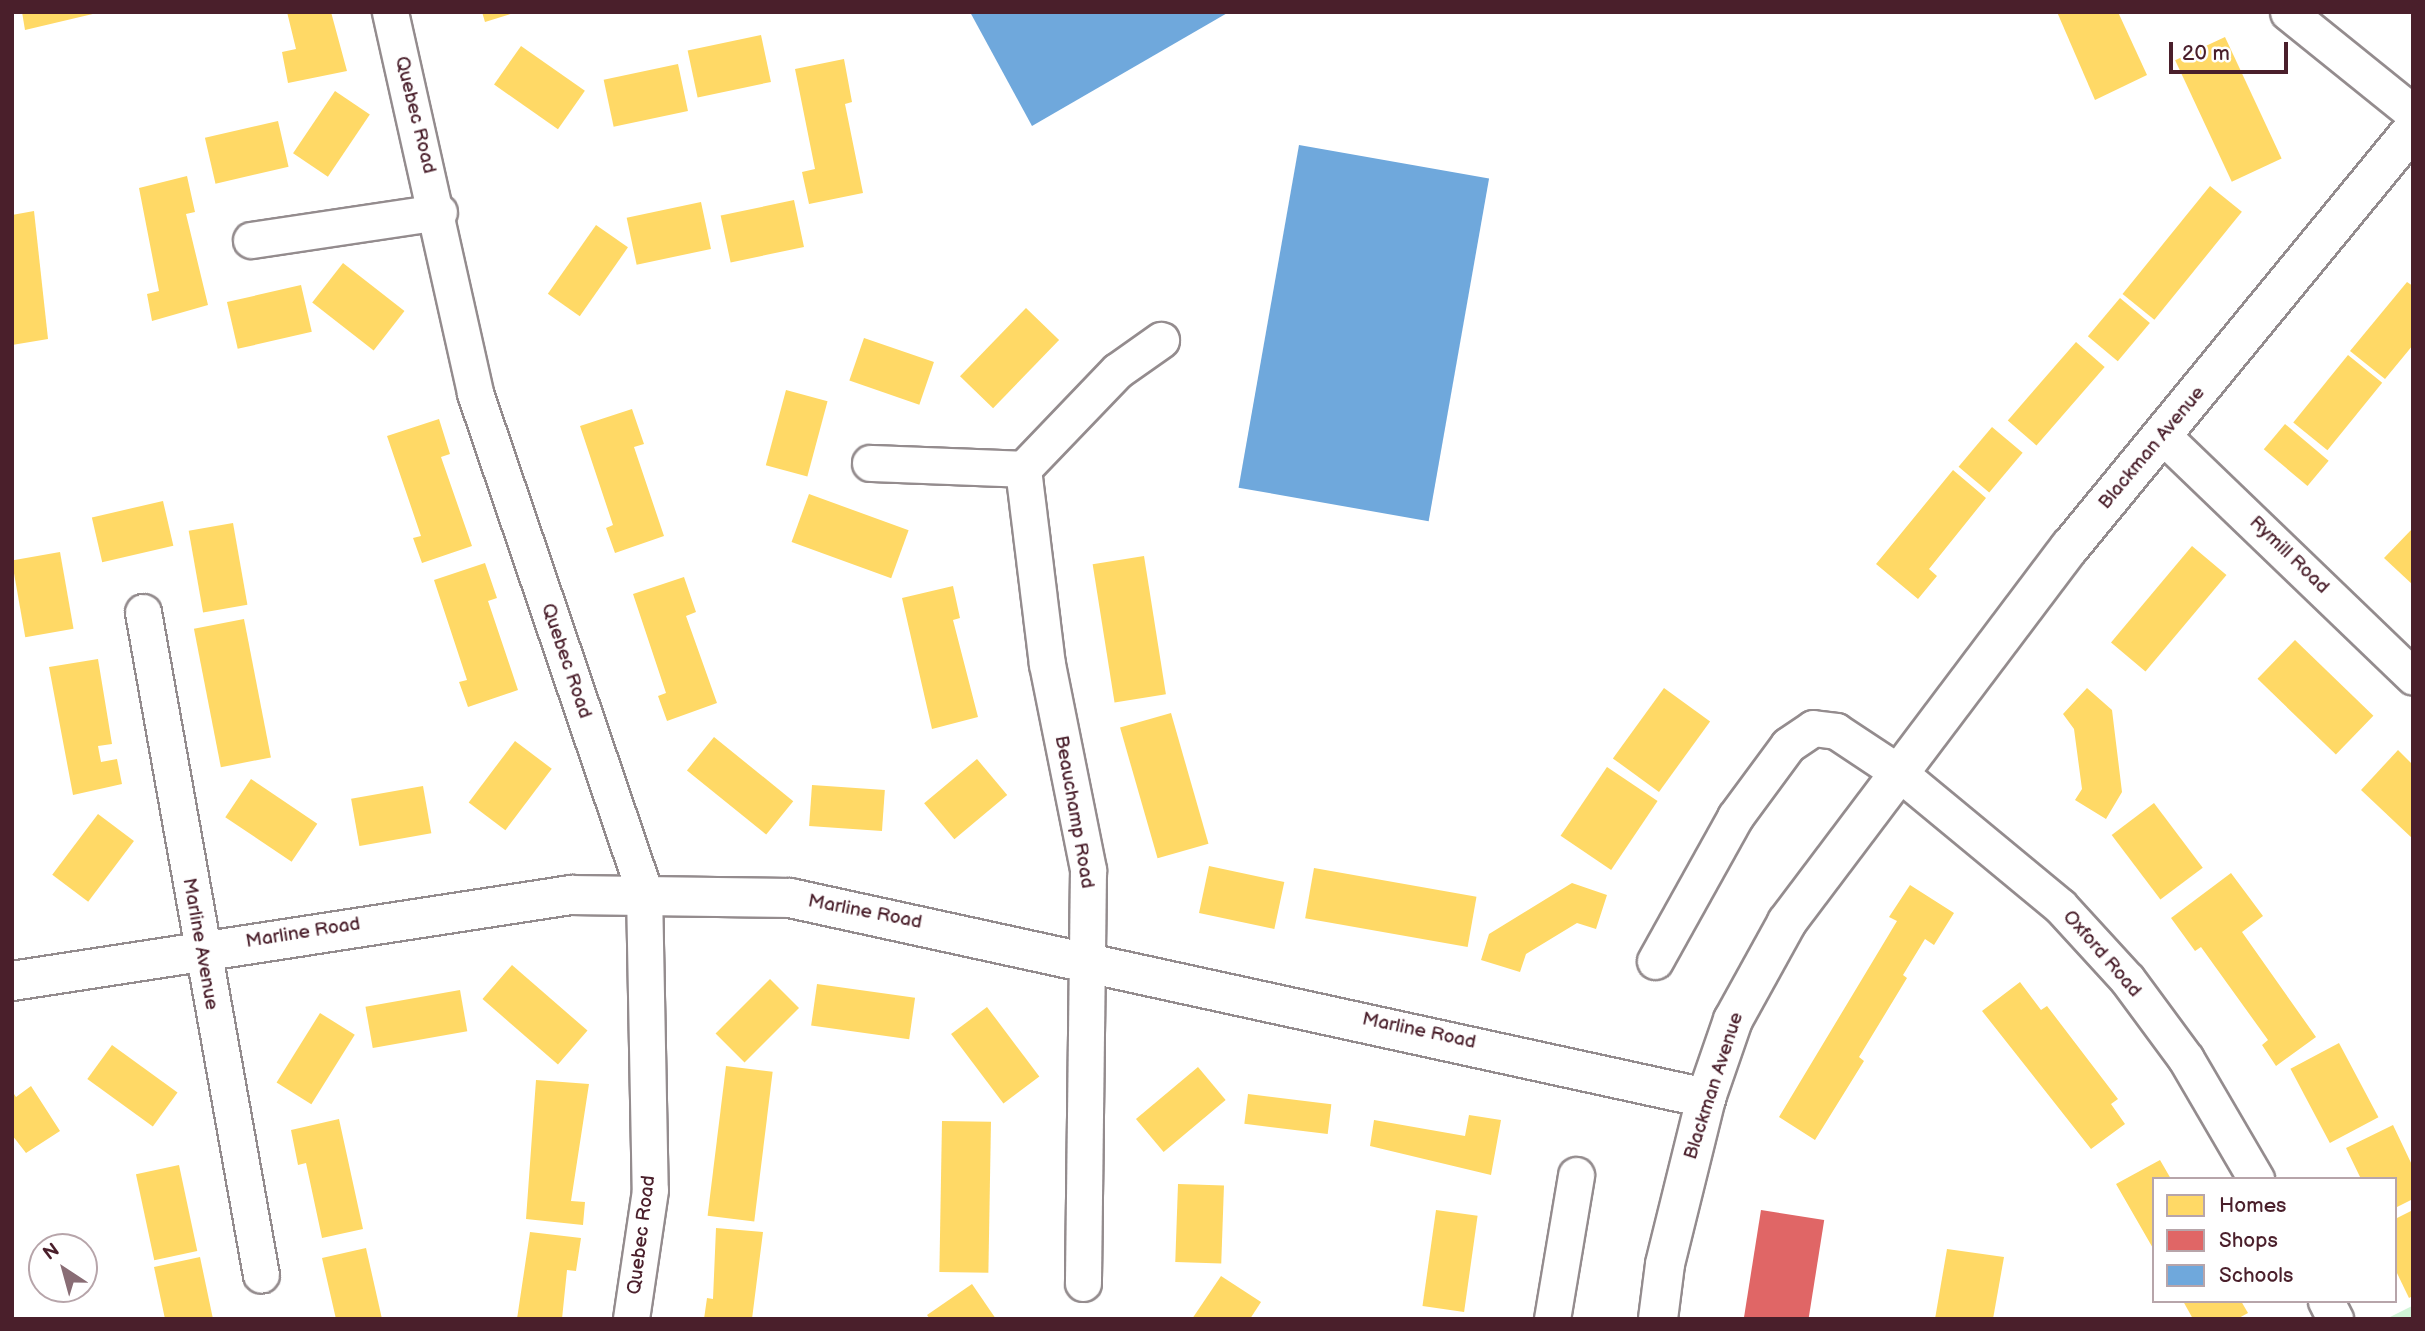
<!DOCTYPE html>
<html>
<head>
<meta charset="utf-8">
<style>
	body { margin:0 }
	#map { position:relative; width:2425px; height:1331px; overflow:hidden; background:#fff; font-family:"Balsamiq Sans",sans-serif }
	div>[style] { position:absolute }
	.green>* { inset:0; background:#d0f5d7 }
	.homes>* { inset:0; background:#ffd966; transform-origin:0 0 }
	.shops>* { inset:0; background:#e06666; transform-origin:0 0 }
	.schools>* { inset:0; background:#6fa8dc; transform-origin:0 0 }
	.roads { filter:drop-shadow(2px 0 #948c8e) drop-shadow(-2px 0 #948c8e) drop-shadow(0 2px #948c8e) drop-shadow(0 -2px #948c8e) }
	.minor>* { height:35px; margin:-17.5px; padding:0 17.5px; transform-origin:17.5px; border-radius:17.5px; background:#fff }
	.tertiary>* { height:38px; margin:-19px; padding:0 19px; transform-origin:19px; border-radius:19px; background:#fff }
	span { translate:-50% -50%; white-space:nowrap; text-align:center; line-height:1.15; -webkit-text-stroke:7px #fff; paint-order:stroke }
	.street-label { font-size:19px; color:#4a1f2b }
	.frame { position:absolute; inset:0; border:14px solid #4a1f2b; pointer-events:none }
	.legend { position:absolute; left:2152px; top:1177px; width:245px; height:126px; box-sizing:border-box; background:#fff; border:2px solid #b7a5aa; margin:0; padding:9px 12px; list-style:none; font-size:21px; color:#4a1f2b }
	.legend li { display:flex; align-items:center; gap:14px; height:35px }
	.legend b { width:35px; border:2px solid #b7a5aa }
	.north { position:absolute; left:28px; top:1233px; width:70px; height:70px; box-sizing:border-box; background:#fff; border:2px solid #b7a5aa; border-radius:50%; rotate:324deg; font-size:19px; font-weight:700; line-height:28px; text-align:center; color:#4a1f2b }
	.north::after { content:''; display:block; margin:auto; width:24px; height:32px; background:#896d75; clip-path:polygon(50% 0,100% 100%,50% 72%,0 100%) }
	.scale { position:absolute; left:2169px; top:42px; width:119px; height:32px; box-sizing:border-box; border:4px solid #4a1f2b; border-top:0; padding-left:9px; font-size:21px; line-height:24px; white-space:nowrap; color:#4a1f2b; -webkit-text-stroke:5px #fff; paint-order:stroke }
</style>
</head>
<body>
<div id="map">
	<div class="green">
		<div style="clip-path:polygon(2413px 1305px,2413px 1319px,2386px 1319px,2412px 1306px)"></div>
	</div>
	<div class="homes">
		<div style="clip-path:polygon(22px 12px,97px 12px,97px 13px,25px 30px)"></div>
		<div style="clip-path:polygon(287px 12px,331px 12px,347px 71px,288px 83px,282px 52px,296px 49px)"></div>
		<div style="clip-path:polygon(482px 12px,514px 12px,514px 13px,485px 22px)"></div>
		<div style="clip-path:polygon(2057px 12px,2118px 12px,2147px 75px,2095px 100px)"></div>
		<div style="left:761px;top:35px;width:48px;height:75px;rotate:78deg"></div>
		<div style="left:2225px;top:37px;width:134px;height:55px;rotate:65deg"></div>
		<div style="left:521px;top:46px;width:78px;height:47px;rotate:35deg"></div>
		<div style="clip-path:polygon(844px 59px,852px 102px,845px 104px,863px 193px,809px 204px,802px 172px,815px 169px,795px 69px)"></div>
		<div style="left:678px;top:64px;width:48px;height:76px;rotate:78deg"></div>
		<div style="left:335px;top:91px;width:42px;height:75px;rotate:34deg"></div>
		<div style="left:278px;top:121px;width:47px;height:75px;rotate:77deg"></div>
		<div style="clip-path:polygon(187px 176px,195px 212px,186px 214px,208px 305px,152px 321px,147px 294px,159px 291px,139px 188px)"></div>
		<div style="left:2210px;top:186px;width:41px;height:139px;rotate:39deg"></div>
		<div style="left:794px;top:200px;width:48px;height:75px;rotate:78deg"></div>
		<div style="left:701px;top:202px;width:48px;height:76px;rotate:78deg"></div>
		<div style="clip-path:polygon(34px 211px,48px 339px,12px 345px,12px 215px)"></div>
		<div style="left:596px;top:225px;width:39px;height:84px;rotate:35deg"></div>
		<div style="left:343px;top:263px;width:78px;height:50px;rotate:38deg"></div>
		<div style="clip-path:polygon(2407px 282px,2413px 286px,2413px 345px,2385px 379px,2350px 351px)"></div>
		<div style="left:301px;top:285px;width:48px;height:76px;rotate:77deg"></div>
		<div style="left:2120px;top:298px;width:39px;height:50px;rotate:40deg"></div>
		<div style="left:1026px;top:308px;width:46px;height:95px;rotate:44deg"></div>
		<div style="left:864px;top:338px;width:74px;height:45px;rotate:19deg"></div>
		<div style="left:2076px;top:342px;width:38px;height:104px;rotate:41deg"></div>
		<div style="left:2348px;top:355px;width:44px;height:87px;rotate:39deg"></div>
		<div style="left:786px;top:390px;width:43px;height:78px;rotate:15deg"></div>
		<div style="clip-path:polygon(632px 409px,644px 444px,634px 447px,664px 536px,615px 553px,606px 528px,613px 525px,580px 426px)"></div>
		<div style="clip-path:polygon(439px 419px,450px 454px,441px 457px,472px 546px,422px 563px,413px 538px,421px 536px,387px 436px)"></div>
		<div style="left:2285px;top:424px;width:57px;height:33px;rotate:40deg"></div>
		<div style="left:1992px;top:427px;width:40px;height:52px;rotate:40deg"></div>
		<div style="clip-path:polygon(1953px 470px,1986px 498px,1929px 569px,1937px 576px,1918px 599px,1876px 564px)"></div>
		<div style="left:809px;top:494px;width:106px;height:51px;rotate:20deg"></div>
		<div style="left:163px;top:501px;width:46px;height:73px;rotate:77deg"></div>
		<div style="left:233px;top:523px;width:83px;height:45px;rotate:80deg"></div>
		<div style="clip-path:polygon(2413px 528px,2413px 585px,2384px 558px)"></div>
		<div style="left:2192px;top:546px;width:45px;height:126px;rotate:40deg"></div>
		<div style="left:60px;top:552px;width:78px;height:49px;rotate:80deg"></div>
		<div style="left:1144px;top:556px;width:140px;height:52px;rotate:81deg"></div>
		<div style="clip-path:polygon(485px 563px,497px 598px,488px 601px,518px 690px,468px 707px,459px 682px,467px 680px,434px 580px)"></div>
		<div style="clip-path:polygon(684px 577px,696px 612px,686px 616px,717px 703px,667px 721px,658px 696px,666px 693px,633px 594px)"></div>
		<div style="clip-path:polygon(953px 586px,960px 618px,953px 620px,978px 717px,932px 729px,902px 598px)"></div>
		<div style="left:244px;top:619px;width:141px;height:51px;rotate:79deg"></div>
		<div style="left:2295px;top:640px;width:109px;height:54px;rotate:44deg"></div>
		<div style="clip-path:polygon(98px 659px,112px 744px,98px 746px,101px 762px,117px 759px,122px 784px,73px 795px,49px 667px)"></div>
		<div style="left:1664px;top:688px;width:57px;height:87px;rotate:36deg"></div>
		<div style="clip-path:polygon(2087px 688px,2112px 710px,2122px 792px,2106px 819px,2075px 800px,2082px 789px,2074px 729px,2063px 714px)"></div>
		<div style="left:1171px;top:713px;width:136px;height:53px;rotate:74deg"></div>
		<div style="left:714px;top:737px;width:102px;height:43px;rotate:39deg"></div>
		<div style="left:515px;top:741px;width:46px;height:77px;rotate:37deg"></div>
		<div style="clip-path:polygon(2398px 750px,2413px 765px,2413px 839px,2361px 790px)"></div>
		<div style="left:977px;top:759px;width:47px;height:69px;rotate:50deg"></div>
		<div style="left:1607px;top:767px;width:61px;height:83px;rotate:34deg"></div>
		<div style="left:251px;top:779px;width:80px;height:46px;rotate:34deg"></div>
		<div style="left:812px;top:785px;width:73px;height:41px;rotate:4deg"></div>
		<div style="left:423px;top:786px;width:48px;height:73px;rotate:80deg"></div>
		<div style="left:2154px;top:803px;width:81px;height:53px;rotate:53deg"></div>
		<div style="left:98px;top:814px;width:45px;height:76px;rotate:37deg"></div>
		<div style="left:1209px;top:866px;width:77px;height:48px;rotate:12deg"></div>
		<div style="left:1314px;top:868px;width:165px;height:51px;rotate:10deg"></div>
		<div style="clip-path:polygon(2231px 873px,2263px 916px,2242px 932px,2316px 1037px,2276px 1066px,2262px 1045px,2268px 1040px,2201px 947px,2195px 951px,2171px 918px)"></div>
		<div style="clip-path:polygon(1572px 883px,1607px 895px,1596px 929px,1577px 923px,1526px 954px,1520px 972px,1481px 960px,1489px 934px)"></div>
		<div style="clip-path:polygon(1910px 885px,1954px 913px,1934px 945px,1925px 939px,1903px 975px,1907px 978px,1859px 1057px,1864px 1061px,1815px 1140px,1779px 1117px,1897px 921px,1889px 917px)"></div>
		<div style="left:512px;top:965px;width:100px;height:45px;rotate:41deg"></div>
		<div style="left:770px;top:979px;width:41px;height:77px;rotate:45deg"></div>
		<div style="clip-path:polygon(2020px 982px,2041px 1010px,2047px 1006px,2118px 1099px,2111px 1104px,2125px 1124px,2091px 1149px,1982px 1011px)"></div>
		<div style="left:817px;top:984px;width:99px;height:42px;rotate:8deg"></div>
		<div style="left:460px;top:990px;width:42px;height:96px;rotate:80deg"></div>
		<div style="left:987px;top:1007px;width:87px;height:45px;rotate:53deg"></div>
		<div style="left:320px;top:1013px;width:41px;height:82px;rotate:32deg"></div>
		<div style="left:2339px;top:1043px;width:84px;height:55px;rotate:62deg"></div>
		<div style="left:112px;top:1045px;width:81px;height:42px;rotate:36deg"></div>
		<div style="left:726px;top:1066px;width:47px;height:151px;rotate:7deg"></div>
		<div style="left:1198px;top:1067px;width:43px;height:81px;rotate:50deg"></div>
		<div style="clip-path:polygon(536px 1080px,589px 1084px,571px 1201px,585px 1202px,583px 1225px,526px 1219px)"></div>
		<div style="clip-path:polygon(31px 1086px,60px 1131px,26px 1153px,12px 1135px,12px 1091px,16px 1097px)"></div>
		<div style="left:1248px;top:1094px;width:84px;height:30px;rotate:7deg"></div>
		<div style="clip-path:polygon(1469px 1115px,1501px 1120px,1491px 1175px,1370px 1146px,1374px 1120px,1465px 1136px)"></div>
		<div style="clip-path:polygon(339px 1119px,363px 1229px,322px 1238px,306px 1163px,298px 1165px,291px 1130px)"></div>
		<div style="left:942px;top:1121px;width:49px;height:151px;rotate:1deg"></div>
		<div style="clip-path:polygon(2393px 1125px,2413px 1167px,2413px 1199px,2395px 1208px,2395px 1179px,2361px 1179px,2346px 1148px)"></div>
		<div style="clip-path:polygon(2160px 1160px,2171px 1179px,2154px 1179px,2154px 1250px,2116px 1184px)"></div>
		<div style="left:179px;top:1165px;width:88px;height:44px;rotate:78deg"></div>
		<div style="left:1178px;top:1184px;width:46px;height:78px;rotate:2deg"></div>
		<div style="left:1436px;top:1210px;width:42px;height:97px;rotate:8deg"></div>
		<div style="clip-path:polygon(2413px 1210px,2413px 1296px,2409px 1298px,2395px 1269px,2395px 1219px)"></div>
		<div style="clip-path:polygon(716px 1228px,763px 1232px,752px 1319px,704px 1319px,707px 1298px,713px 1299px)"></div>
		<div style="clip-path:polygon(530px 1232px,581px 1238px,576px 1271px,567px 1270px,562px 1319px,517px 1319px)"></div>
		<div style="clip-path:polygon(366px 1248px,382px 1319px,336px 1319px,322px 1258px)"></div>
		<div style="clip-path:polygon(1947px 1249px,2004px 1257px,1993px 1319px,1935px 1319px)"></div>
		<div style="clip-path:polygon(200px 1257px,213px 1319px,165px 1319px,154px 1267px)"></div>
		<div style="clip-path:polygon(1221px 1276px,1261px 1302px,1250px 1319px,1192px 1319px)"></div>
		<div style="clip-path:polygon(972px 1284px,996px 1319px,930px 1319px,927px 1315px)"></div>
		<div style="clip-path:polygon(2183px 1301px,2241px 1301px,2248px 1313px,2237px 1319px,2193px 1319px)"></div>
	</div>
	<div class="shops">
		<div style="left:1761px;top:1210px;width:64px;height:111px;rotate:9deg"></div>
	</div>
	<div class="schools">
		<div style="clip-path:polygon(970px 12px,1229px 12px,1032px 126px)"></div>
		<div style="left:1299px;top:145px;width:193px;height:348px;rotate:10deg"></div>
	</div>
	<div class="roads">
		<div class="minor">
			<div style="left:390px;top:12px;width:390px;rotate:77.4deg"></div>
			<div style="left:475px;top:393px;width:526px;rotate:71.25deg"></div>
			<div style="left:644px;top:891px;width:299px;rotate:88.9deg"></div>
			<div style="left:650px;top:1190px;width:130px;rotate:98.4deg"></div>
			<div style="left:2288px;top:12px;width:161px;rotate:38.9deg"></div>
			<div style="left:251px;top:240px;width:190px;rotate:-8.5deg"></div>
			<div style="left:2163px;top:436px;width:347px;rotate:43.9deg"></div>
			<div style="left:870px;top:463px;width:153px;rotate:2.2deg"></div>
			<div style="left:1023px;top:469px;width:196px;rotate:83deg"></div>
			<div style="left:1047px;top:664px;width:210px;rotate:78.7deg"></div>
			<div style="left:1088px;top:870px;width:413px;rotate:90.7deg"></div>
			<div style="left:1023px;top:469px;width:136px;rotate:-46.2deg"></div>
			<div style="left:1117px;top:371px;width:54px;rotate:-35.2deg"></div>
			<div style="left:143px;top:612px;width:673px;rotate:79.91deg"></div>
			<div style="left:1655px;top:961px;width:165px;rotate:-60.9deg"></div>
			<div style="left:1735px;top:817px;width:89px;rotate:-53.6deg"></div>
			<div style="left:1788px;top:745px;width:30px;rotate:-34deg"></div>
			<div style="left:1813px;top:728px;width:23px;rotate:7deg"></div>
			<div style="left:1836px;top:731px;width:74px;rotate:33.5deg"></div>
			<div style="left:1898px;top:772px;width:210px;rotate:39.6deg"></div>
			<div style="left:2060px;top:906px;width:99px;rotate:47.5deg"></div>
			<div style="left:2127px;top:979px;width:99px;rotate:53.6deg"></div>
			<div style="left:2186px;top:1059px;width:139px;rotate:59.7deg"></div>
			<div style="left:2326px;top:1301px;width:20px;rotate:63deg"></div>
			<div style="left:1552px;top:1319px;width:146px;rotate:-80.5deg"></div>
		</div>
		<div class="tertiary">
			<div style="left:12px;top:981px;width:566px;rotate:-8.75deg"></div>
			<div style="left:571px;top:895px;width:219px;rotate:0.8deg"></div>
			<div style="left:790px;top:898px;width:938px;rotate:12.32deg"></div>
			<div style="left:1658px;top:1319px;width:55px;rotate:-82.7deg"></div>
			<div style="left:1665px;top:1264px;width:171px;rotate:-76.1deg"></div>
			<div style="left:1706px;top:1098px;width:83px;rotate:-70.9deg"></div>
			<div style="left:1733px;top:1020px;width:112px;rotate:-61.1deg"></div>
			<div style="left:1787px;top:922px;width:470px;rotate:-53deg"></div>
			<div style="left:2070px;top:547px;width:541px;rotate:-50.63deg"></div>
		</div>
	</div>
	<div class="street-label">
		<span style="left:415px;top:115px;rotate:76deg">Quebec Road</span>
		<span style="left:2152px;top:448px;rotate:-50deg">Blackman Avenue</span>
		<span style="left:2289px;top:555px;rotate:44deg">Rymill Road</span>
		<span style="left:566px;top:661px;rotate:71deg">Quebec Road</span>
		<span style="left:1074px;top:812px;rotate:80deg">Beauchamp Road</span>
		<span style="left:865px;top:912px;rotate:11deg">Marline Road</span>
		<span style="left:303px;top:933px;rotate:-9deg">Marline Road</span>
		<span style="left:200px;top:944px;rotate:80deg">Marline Avenue</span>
		<span style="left:2102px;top:954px;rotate:49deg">Oxford Road</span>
		<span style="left:1419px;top:1031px;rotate:12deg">Marline Road</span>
		<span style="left:1714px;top:1086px;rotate:-72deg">Blackman Avenue</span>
		<span style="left:642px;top:1235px;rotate:-83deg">Quebec Road</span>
	</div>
	<div class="frame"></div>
	<ul class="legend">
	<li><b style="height:19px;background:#ffd966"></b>Homes</li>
	<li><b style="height:19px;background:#e06666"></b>Shops</li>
	<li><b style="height:19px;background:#6fa8dc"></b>Schools</li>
	</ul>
	<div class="north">N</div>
	<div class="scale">20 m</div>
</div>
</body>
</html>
